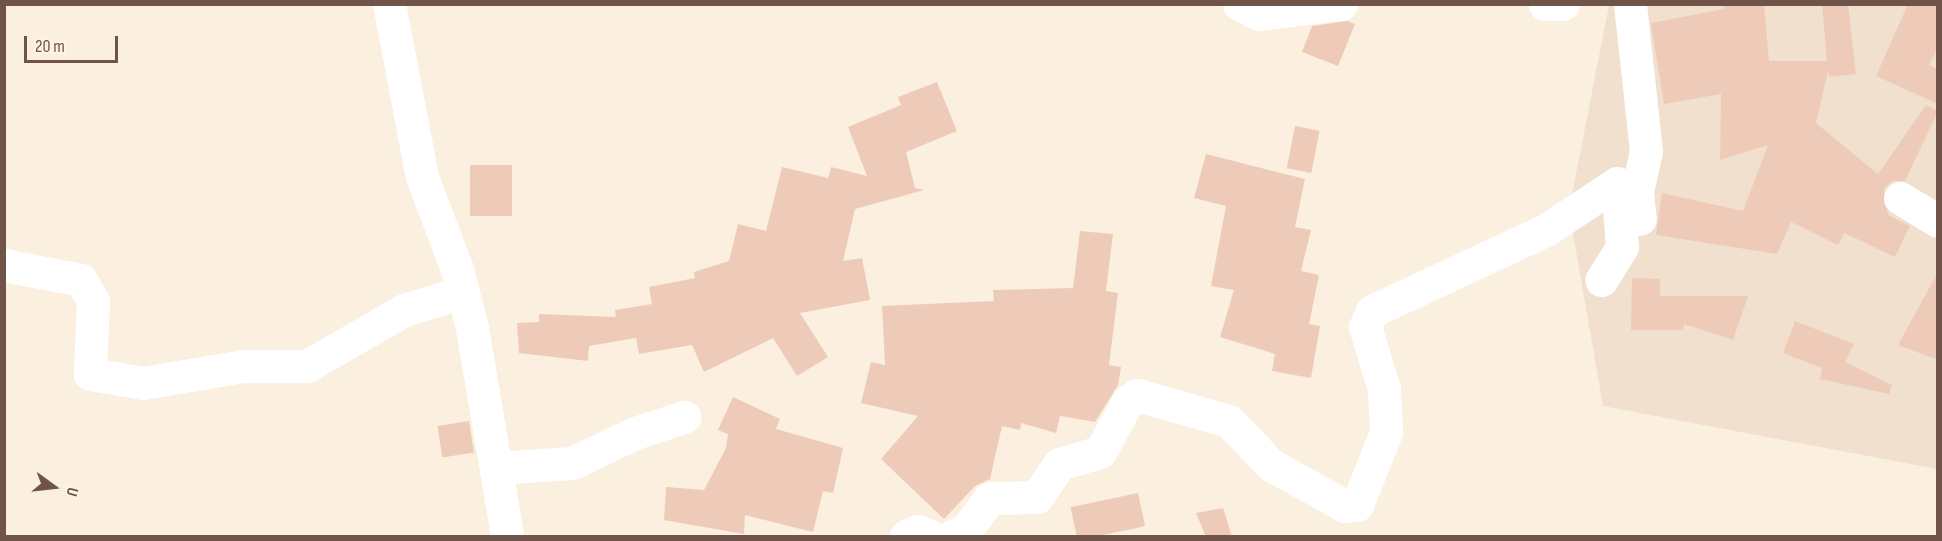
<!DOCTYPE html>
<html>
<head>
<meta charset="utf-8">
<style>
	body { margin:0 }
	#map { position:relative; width:1942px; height:541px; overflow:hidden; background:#fbefe0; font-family:"Sofia Sans Condensed",sans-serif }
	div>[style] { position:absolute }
	.residential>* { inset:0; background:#f2e0cf }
	.building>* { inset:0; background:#eecbb9; transform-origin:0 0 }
	.minor>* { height:33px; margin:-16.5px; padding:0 16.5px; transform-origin:16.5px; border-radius:16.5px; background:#fff }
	span { translate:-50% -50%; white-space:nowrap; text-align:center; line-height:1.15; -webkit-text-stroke:5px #fef3e6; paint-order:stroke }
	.frame { position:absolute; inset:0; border:6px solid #705449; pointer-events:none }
	.north { position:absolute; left:24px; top:457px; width:60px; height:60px; -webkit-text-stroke:4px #fef3e6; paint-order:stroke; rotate:105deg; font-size:16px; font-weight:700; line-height:24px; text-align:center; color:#705449 }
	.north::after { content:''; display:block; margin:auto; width:21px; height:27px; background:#705449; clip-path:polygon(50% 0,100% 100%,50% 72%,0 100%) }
	.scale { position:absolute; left:24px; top:36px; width:94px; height:27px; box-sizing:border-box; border:3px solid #705449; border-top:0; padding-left:8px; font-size:18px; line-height:21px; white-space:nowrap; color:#705449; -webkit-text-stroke:4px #fef3e6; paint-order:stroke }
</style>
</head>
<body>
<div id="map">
	<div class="residential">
		<div style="clip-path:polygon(1609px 5px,1937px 5px,1937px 469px,1603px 406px,1569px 210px)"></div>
	</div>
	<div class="building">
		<div style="clip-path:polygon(1723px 4px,1764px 4px,1769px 61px,1827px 61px,1822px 4px,1848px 4px,1856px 74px,1829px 77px,1828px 71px,1816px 123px,1878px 174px,1926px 105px,1938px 111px,1905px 181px,1892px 181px,1884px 189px,1888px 215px,1910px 226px,1895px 257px,1844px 233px,1838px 245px,1791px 222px,1777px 254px,1656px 235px,1662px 193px,1743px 211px,1768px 145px,1720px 160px,1721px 94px,1664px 104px,1651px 23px,1724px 9px)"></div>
		<div style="clip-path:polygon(1908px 4px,1938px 4px,1938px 47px,1929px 65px,1938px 69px,1938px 104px,1876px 76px)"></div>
		<div style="clip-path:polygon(1347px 21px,1355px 24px,1338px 66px,1302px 52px,1312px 26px)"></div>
		<div style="clip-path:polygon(937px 82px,957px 131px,906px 152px,915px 188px,924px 190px,855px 209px,843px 261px,862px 258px,870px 300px,800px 313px,828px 357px,797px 376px,773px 338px,704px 372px,692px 345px,639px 354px,636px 338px,589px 346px,588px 361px,519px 353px,517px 323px,539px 322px,539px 314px,616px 317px,615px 310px,652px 304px,649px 287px,695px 278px,694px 272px,729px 261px,738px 224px,766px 231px,782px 167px,828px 178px,831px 167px,867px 176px,848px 127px,901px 105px,898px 97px)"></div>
		<div style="left:1295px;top:126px;width:25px;height:43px;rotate:11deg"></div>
		<div style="clip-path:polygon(1206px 154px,1305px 179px,1295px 227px,1311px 230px,1301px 271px,1319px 275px,1309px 324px,1320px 326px,1311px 378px,1272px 371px,1275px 354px,1220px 337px,1234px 290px,1211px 286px,1226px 206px,1194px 198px)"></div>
		<div style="left:512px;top:165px;width:51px;height:42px;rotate:90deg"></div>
		<div style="clip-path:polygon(1080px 231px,1113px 234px,1106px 291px,1118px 293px,1109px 365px,1121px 367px,1118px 385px,1095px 422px,1060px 416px,1056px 433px,1021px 423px,1020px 430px,1002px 426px,990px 479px,975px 486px,944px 519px,881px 459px,918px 416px,861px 403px,871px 362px,885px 365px,882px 306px,994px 301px,993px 290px,1073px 288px)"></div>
		<div style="clip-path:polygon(1938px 272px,1938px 360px,1898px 345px)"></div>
		<div style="clip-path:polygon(1632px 278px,1660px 279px,1660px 296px,1748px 296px,1733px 340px,1684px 324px,1683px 330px,1631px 330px)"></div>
		<div style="clip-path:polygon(1795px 321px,1854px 344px,1845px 362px,1892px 385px,1889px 394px,1820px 379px,1822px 368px,1783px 353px)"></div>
		<div style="clip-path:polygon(733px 397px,780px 419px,776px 429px,843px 448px,833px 493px,823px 491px,813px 532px,745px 515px,744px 534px,664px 520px,666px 487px,704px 490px,726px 448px,728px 434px,718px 430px)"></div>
		<div style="left:469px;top:421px;width:32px;height:32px;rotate:81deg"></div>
		<div style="left:1138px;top:493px;width:34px;height:69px;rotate:78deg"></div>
		<div style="clip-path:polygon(1223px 508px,1232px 537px,1206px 537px,1196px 513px)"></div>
	</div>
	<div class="minor">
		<div style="left:389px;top:4px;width:176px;rotate:79.2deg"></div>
		<div style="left:422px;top:177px;width:98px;rotate:69.2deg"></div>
		<div style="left:457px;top:269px;width:61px;rotate:75.7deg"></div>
		<div style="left:472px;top:328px;width:211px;rotate:80.4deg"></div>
		<div style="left:1239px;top:4px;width:22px;rotate:27deg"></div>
		<div style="left:1259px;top:14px;width:83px;rotate:-7deg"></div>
		<div style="left:1545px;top:4px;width:18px"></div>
		<div style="left:1630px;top:4px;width:148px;rotate:83.8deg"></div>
		<div style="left:1646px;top:151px;width:42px;rotate:102.4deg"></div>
		<div style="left:1637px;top:192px;width:27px;rotate:84deg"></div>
		<div style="left:1900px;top:198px;width:44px;rotate:31.2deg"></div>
		<div style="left:4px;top:265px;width:78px;rotate:11deg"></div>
		<div style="left:81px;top:280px;width:24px;rotate:60deg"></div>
		<div style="left:93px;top:301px;width:73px;rotate:92.4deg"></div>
		<div style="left:90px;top:374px;width:54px;rotate:9.6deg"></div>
		<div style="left:143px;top:383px;width:100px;rotate:-9.7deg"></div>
		<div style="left:242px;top:366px;width:65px"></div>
		<div style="left:307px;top:366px;width:112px;rotate:-30deg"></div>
		<div style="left:404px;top:310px;width:62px;rotate:-17deg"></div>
		<div style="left:496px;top:468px;width:76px;rotate:-3.8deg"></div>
		<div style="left:572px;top:463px;width:70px;rotate:-25.5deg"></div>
		<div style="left:635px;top:433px;width:52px;rotate:-18.1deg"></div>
		<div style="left:906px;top:536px;width:13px;rotate:-23deg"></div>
		<div style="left:918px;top:531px;width:12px;rotate:24deg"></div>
		<div style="left:952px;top:536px;width:14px;rotate:-21deg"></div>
		<div style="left:965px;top:531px;width:41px;rotate:-52.9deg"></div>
		<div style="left:990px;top:498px;width:47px;rotate:-1.2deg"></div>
		<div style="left:1037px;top:497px;width:40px;rotate:-56deg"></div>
		<div style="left:1059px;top:464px;width:43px;rotate:-16.3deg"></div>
		<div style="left:1100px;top:452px;width:58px;rotate:-61.2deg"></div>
		<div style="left:1128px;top:401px;width:11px;rotate:-34deg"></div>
		<div style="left:1137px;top:395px;width:96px;rotate:15.8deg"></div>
		<div style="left:1229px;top:421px;width:61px;rotate:46.3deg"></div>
		<div style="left:1271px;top:465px;width:85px;rotate:29deg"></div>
		<div style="left:1345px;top:506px;width:12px;rotate:-5deg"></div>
		<div style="left:1357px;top:505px;width:79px;rotate:-68.3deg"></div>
		<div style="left:1386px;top:432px;width:43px;rotate:-92.7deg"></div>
		<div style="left:1384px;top:389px;width:65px;rotate:-107deg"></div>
		<div style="left:1365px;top:327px;width:17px;rotate:-66deg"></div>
		<div style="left:1372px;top:311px;width:192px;rotate:-25deg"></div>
		<div style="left:1546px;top:230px;width:85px;rotate:-33.5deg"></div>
		<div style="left:1617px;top:183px;width:64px;rotate:85.5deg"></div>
		<div style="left:1622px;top:247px;width:39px;rotate:122deg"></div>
	</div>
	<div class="frame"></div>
	<div class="north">U</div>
	<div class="scale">20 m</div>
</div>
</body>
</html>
